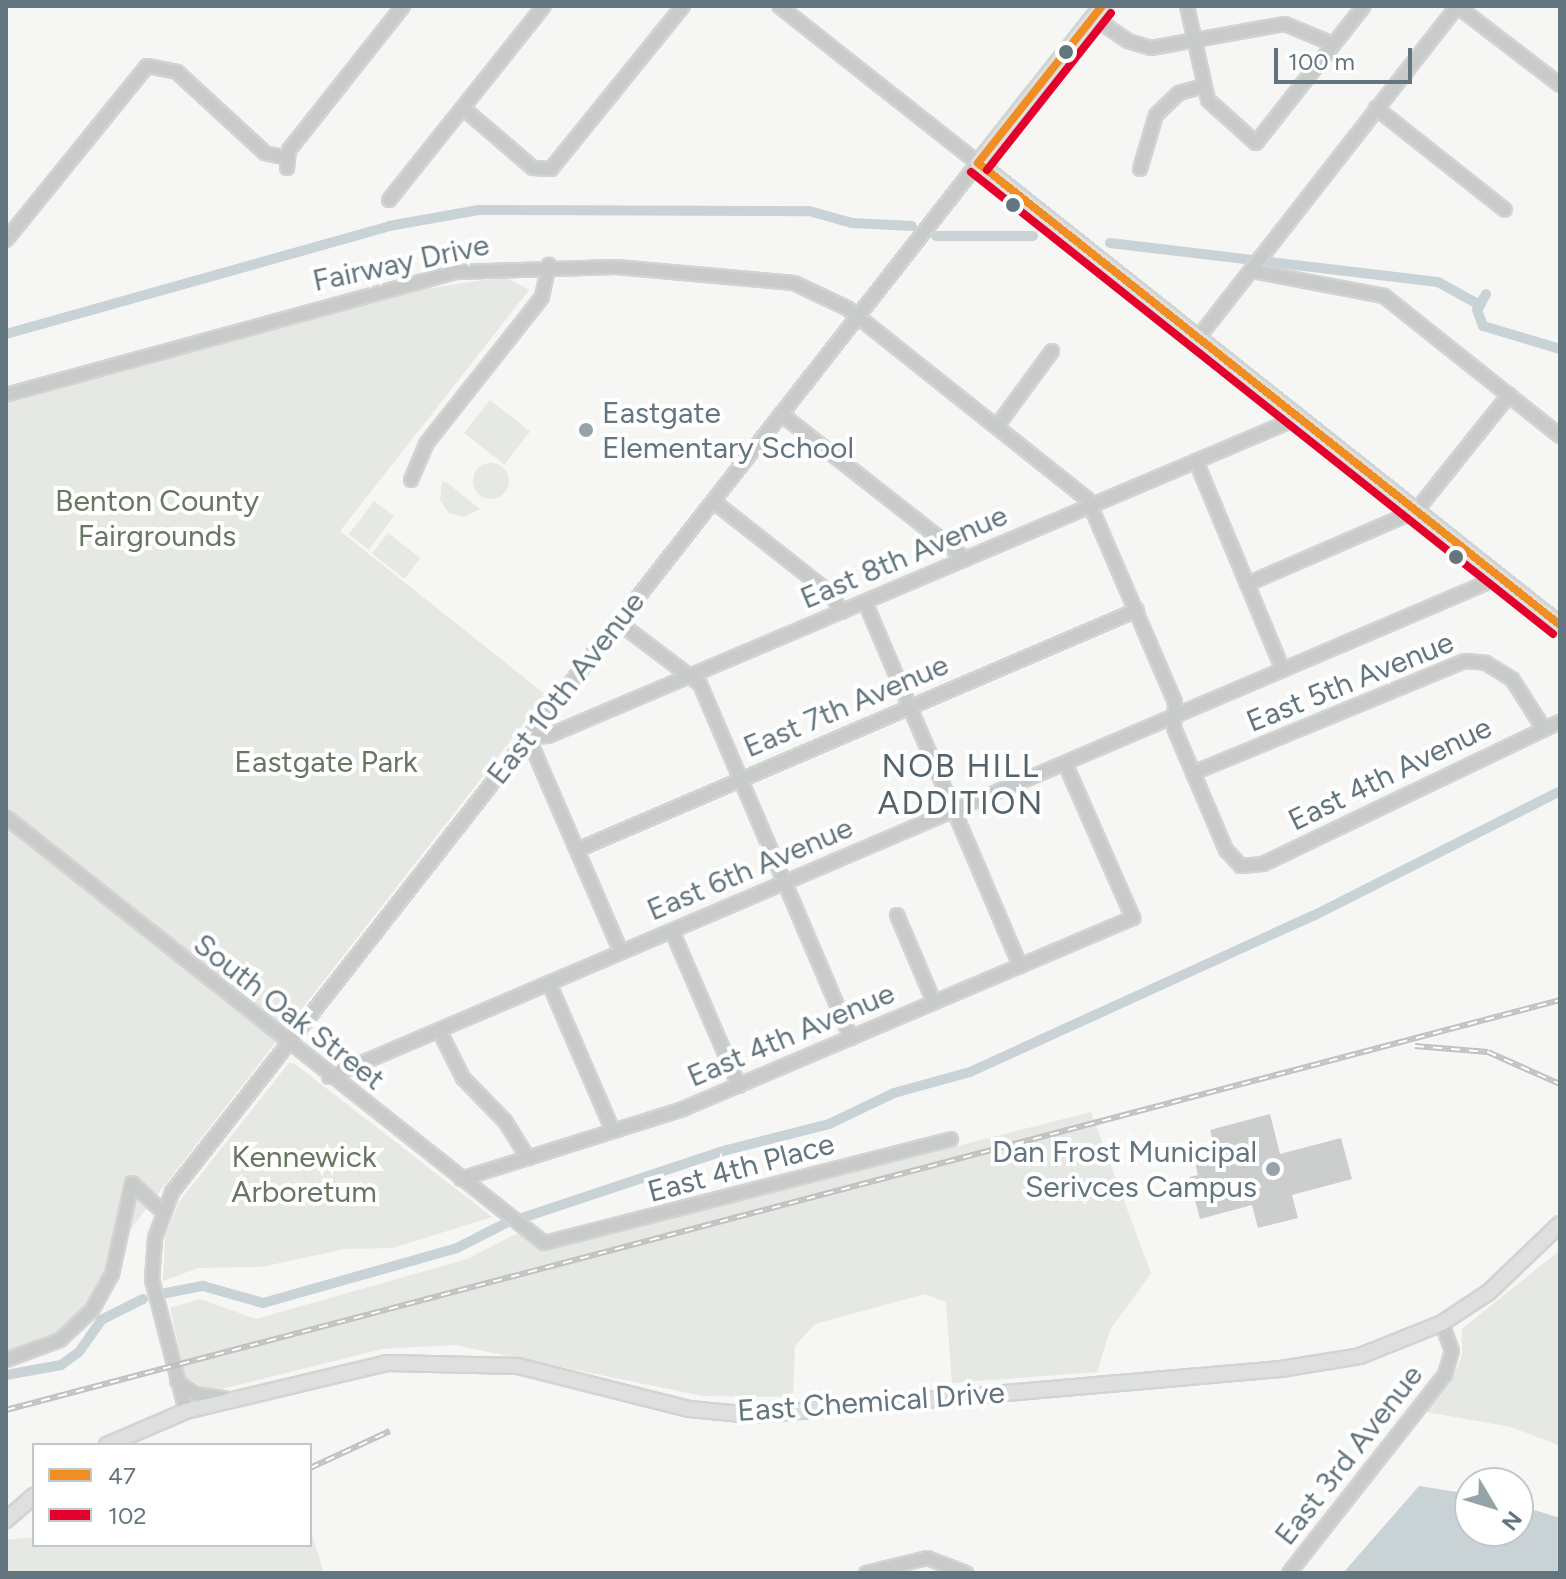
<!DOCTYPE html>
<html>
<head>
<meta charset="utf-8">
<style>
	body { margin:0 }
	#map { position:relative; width:1566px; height:1579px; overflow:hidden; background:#f6f6f5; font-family:Figtree,sans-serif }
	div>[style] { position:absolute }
	.green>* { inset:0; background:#e6e8e3; transform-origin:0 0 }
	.round { border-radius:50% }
	.water>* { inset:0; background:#c9d3d5 }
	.canal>* { height:10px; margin:-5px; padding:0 5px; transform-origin:5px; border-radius:5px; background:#c9d3d5 }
	.building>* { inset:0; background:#cccece }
	.roads { filter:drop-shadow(2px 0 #d2d3d3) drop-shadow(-2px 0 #d2d3d3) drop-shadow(0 2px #d2d3d3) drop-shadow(0 -2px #d2d3d3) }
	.minor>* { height:12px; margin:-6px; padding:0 6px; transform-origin:6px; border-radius:6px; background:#c9cbcb }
	.major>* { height:14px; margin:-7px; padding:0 7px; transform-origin:7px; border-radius:7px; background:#dedfdf }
	.rail>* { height:6px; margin-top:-3px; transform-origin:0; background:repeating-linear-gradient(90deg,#fff 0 9px,#bfc1c2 0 18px); box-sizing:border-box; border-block:2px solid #bfc1c2 }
	.bus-1>* { height:8px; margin:-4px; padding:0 4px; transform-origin:4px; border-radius:4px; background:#f08e23 }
	.bus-2>* { height:8px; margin:-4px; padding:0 4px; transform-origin:4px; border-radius:4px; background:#e4002b }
	.dots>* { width:22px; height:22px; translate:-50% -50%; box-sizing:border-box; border:4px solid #fff; border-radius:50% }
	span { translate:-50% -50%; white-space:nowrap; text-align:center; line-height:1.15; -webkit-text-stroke:8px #fff; paint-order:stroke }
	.street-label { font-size:30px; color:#63767f }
	.poi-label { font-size:30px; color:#63767f }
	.left { translate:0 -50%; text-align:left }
	.right { translate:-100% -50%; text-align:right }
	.park-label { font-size:30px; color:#677761 }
	.neighbourhood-label { font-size:32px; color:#54636a; letter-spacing:2px }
	.frame { position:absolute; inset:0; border:8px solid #63767f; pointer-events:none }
	.legend { position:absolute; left:32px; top:1443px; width:280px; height:104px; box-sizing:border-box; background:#fff; border:2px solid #c1c8cc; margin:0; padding:10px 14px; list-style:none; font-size:24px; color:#63767f }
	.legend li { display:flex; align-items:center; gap:16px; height:40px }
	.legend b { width:40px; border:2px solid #c1c8cc }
	.north { position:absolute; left:1454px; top:1467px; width:80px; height:80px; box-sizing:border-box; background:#fff; border:2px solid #c1c8cc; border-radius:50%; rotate:128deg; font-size:22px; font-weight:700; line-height:32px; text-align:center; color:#63767f }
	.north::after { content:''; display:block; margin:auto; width:28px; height:36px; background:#96a3a8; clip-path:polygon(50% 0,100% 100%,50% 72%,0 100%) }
	.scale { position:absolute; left:1274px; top:48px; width:138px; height:36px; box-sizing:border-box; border:4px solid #63767f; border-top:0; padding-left:10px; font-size:24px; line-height:28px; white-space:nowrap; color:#63767f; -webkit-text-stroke:6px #fff; paint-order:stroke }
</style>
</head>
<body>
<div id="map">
	<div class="green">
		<div style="clip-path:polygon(505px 277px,529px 290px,340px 531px,546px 695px,111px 1254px,98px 1292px,67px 1329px,6px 1354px,6px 404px,424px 289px)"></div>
		<div style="left:490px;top:400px;width:51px;height:42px;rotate:38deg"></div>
		<div class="round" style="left:473px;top:463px;width:36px;height:36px"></div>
		<div style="clip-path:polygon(442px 482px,446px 482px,480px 509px,464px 517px,449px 513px,440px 500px)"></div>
		<div style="left:374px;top:501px;width:25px;height:42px;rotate:37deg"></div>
		<div style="left:388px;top:533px;width:41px;height:26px;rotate:38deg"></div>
		<div style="clip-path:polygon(289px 1063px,295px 1064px,492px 1217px,393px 1248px,345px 1249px,261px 1267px,198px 1268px,163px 1281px,165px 1236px,179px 1202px)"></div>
		<div style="clip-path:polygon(1091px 1112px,1151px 1273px,1110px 1330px,1097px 1372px,952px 1383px,946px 1302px,925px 1294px,815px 1324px,795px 1346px,793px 1397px,703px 1396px,455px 1345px,382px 1349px,210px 1392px,185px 1376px,170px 1308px,200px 1299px,256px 1319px,467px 1259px,520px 1232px,556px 1248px)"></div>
		<div style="clip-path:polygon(1560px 1250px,1560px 1446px,1511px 1427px,1426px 1412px,1450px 1384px,1462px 1356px,1462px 1329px)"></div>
		<div style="clip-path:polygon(310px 1528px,324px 1573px,6px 1573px,6px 1540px,34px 1537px,34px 1545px,310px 1545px)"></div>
	</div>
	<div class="water">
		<div style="clip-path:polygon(1419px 1486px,1470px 1494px,1470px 1531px,1518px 1531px,1518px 1505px,1560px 1518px,1560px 1573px,1343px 1573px)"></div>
	</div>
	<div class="canal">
		<div style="left:936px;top:236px;width:97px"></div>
		<div style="left:1110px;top:243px;width:330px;rotate:6.8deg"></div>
		<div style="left:1438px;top:282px;width:48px;rotate:28.7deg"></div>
		<div style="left:1486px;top:294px;width:18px;rotate:119deg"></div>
		<div style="left:1477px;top:310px;width:17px;rotate:69deg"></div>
		<div style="left:1483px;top:326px;width:80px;rotate:16.6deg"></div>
		<div style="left:6px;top:334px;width:398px;rotate:-15.7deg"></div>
		<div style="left:389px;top:226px;width:91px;rotate:-10.1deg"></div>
		<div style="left:479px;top:210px;width:330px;rotate:0.2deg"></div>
		<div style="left:809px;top:211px;width:45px;rotate:15.6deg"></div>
		<div style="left:852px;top:223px;width:60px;rotate:2.9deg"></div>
		<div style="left:522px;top:1218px;width:216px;rotate:-18.4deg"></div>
		<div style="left:727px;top:1150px;width:105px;rotate:-14.3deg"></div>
		<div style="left:829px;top:1124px;width:72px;rotate:-25.5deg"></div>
		<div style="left:894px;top:1093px;width:79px;rotate:-15.4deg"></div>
		<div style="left:970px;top:1072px;width:377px;rotate:-24.5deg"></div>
		<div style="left:1313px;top:916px;width:277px;rotate:-26.8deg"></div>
		<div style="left:166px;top:1293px;width:38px;rotate:-11deg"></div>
		<div style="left:203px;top:1286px;width:62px;rotate:15.8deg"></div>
		<div style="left:263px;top:1303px;width:202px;rotate:-15.8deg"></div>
		<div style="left:457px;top:1248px;width:55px;rotate:-27deg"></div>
		<div style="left:6px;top:1375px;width:56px;rotate:-10.3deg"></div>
		<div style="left:61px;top:1365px;width:22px;rotate:-36deg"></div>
		<div style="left:79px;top:1352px;width:39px;rotate:-55deg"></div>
		<div style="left:101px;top:1320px;width:47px;rotate:-26.6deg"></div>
	</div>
	<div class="building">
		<div style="clip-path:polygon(1270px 1114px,1280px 1154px,1341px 1138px,1352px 1179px,1292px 1195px,1298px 1218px,1258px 1228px,1252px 1205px,1200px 1219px,1189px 1177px,1198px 1175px,1195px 1163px,1217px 1157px,1210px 1130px)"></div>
	</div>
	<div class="roads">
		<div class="minor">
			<div style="left:1187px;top:6px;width:96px;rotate:77.4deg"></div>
			<div style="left:1208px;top:100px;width:64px;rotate:41.9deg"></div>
			<div style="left:1256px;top:143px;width:174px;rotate:-51.8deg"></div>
			<div style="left:1093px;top:17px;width:42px;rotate:34.4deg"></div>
			<div style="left:1128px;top:41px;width:24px;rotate:17deg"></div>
			<div style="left:1151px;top:48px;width:136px;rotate:-10.2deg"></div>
			<div style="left:1285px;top:24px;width:52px;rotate:22.6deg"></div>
			<div style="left:463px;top:108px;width:92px;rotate:40.6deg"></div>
			<div style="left:533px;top:168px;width:18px;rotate:3deg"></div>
			<div style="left:551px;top:169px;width:210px;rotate:-51deg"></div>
			<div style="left:1376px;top:108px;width:164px;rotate:38.3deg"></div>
			<div style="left:287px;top:168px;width:18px;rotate:-84deg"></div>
			<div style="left:289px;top:150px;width:184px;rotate:-51.6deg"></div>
			<div style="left:1140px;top:169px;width:56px;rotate:-73.5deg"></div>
			<div style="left:1156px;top:115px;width:32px;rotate:-44deg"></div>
			<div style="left:1179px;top:93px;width:25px;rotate:-16deg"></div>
			<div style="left:389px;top:200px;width:248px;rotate:-51.4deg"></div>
			<div style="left:6px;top:240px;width:224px;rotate:-51deg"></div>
			<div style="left:147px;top:66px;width:31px;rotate:11deg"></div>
			<div style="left:177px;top:72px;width:120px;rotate:42.6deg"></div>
			<div style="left:265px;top:153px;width:22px;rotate:13deg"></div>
			<div style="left:1252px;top:271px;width:134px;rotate:10.7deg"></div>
			<div style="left:1384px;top:296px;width:225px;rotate:38.5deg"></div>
			<div style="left:1198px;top:338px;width:421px;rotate:-52deg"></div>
			<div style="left:1457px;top:6px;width:130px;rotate:37.5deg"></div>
			<div style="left:6px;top:395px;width:467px;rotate:-15.3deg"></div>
			<div style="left:456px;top:272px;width:160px;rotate:-1.8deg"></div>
			<div style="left:616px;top:267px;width:179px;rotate:5.1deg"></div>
			<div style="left:794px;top:283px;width:59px;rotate:25.3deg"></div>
			<div style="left:847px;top:308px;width:308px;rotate:38.5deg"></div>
			<div style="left:1088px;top:500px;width:220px;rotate:66.7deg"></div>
			<div style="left:1175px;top:702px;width:26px;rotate:92deg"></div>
			<div style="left:1174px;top:728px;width:133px;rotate:66.9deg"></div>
			<div style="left:1226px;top:850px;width:22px;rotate:47deg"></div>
			<div style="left:1241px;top:866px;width:22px;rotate:-5deg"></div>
			<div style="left:1263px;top:864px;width:329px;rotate:-25.6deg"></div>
			<div style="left:781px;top:414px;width:235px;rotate:38.1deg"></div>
			<div style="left:997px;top:426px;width:93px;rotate:-53.7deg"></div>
			<div style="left:1196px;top:461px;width:226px;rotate:67.4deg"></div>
			<div style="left:411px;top:480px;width:39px;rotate:-67deg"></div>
			<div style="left:426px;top:444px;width:187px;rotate:-51.7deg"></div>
			<div style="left:542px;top:297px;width:33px;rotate:-78deg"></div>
			<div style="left:713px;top:501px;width:150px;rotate:38.2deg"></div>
			<div style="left:831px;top:594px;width:21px;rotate:59deg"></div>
			<div style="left:1247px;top:584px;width:184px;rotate:-23.4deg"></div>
			<div style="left:1416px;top:511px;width:149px;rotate:-51.3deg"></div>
			<div style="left:865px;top:602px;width:396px;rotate:66.9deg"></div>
			<div style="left:618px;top:622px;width:103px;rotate:37.1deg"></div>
			<div style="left:700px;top:684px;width:385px;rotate:66.9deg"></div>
			<div style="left:1193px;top:773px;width:294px;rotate:-22.4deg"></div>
			<div style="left:1465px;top:661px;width:21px;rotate:5deg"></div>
			<div style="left:1486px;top:663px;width:31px;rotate:32deg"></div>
			<div style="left:1512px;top:679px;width:59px;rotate:57.4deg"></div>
			<div style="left:6px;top:817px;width:686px;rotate:38.37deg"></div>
			<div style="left:544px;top:1243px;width:420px;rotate:-14.3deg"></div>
			<div style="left:577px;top:850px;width:609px;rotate:-23.2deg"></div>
			<div style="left:897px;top:915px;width:95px;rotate:67deg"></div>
			<div style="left:672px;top:931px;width:169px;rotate:66.6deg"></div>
			<div style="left:621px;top:952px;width:234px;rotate:-113.4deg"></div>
			<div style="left:528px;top:737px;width:20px;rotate:-3deg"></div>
			<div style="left:548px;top:736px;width:815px;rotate:-22.98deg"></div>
			<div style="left:549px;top:983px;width:161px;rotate:66.6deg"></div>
			<div style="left:439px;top:1030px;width:54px;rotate:63.4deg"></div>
			<div style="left:463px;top:1078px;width:60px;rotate:45.7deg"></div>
			<div style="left:505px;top:1121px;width:44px;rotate:58.1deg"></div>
			<div style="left:329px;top:1077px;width:1273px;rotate:-23.12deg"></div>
			<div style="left:461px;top:1179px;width:233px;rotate:-17.5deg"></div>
			<div style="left:683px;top:1109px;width:489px;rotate:-23deg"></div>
			<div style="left:1133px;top:918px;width:169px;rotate:-113.7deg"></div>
			<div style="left:6px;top:1360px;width:58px;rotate:-20.3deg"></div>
			<div style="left:60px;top:1340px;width:44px;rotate:-43.2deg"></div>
			<div style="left:92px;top:1310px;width:41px;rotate:-60.9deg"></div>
			<div style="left:112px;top:1274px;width:93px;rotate:-77.6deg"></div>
			<div style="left:132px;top:1183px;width:40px;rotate:43deg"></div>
			<div style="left:177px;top:1381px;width:22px;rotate:36deg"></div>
			<div style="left:195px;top:1394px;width:30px;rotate:8deg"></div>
			<div style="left:186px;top:1411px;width:135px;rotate:-104.5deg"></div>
			<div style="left:152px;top:1280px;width:42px;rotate:-85.9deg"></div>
			<div style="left:155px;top:1238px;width:49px;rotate:-69.7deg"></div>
			<div style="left:172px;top:1192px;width:1307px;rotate:-51.93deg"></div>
			<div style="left:978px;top:163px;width:253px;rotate:-141.7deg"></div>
			<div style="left:866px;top:1573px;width:63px;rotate:-13.8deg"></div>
			<div style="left:927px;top:1558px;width:42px;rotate:21deg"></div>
			<div style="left:1289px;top:1573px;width:252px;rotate:-51.8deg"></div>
			<div style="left:1445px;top:1375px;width:25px;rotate:-74deg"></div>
			<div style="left:1452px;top:1351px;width:30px;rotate:-110deg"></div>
		</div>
		<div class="major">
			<div style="left:1102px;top:6px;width:200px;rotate:128.3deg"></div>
			<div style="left:978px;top:163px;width:743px;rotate:38.44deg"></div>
			<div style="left:107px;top:1445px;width:86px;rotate:-23.3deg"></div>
			<div style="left:186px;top:1411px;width:207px;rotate:-13.4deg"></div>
			<div style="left:387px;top:1363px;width:131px;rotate:1.3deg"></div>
			<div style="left:518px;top:1366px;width:176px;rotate:14.1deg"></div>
			<div style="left:689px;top:1409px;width:64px;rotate:5.4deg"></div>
			<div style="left:753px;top:1415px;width:530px;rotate:-4.98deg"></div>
			<div style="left:1281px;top:1369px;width:80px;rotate:-9.3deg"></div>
			<div style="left:1360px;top:1356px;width:88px;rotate:-21.9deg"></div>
			<div style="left:1442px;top:1323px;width:56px;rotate:-33.4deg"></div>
			<div style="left:1489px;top:1292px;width:98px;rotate:-43.8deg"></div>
			<div style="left:6px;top:1520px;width:37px;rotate:-41deg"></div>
		</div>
	</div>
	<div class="rail">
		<div style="left:1415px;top:1046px;width:73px;rotate:4.7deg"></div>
		<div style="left:1488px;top:1052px;width:79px;rotate:24deg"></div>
		<div style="left:6px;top:1410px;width:1607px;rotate:-14.78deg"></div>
		<div style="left:310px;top:1468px;width:88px;rotate:-24.8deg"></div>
	</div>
	<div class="bus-1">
		<div style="left:978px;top:163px;width:743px;rotate:38.44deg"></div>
		<div style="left:978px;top:163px;width:200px;rotate:-51.7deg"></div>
	</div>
	<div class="bus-2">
		<div style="left:987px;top:170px;width:200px;rotate:-51.7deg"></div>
		<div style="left:971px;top:172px;width:743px;rotate:38.44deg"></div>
	</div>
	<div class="dots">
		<div style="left:1066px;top:52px;background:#63767f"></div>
		<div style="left:1013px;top:205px;background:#63767f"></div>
		<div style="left:586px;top:430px;background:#96a3a8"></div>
		<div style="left:1456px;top:557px;background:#63767f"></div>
		<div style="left:1273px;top:1169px;background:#96a3a8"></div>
	</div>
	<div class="street-label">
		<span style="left:401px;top:263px;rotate:-12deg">Fairway Drive</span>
		<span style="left:904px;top:557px;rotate:-23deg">East 8th Avenue</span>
		<span style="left:1350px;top:682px;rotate:-22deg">East 5th Avenue</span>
		<span style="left:566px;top:688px;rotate:-52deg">East 10th Avenue</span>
		<span style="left:846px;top:706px;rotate:-23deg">East 7th Avenue</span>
		<span style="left:1390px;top:774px;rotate:-26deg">East 4th Avenue</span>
		<span style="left:750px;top:869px;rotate:-23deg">East 6th Avenue</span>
		<span style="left:289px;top:1012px;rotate:38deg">South Oak Street</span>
		<span style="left:791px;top:1035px;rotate:-23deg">East 4th Avenue</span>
		<span style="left:741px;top:1168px;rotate:-15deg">East 4th Place</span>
		<span style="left:871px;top:1402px;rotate:-4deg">East Chemical Drive</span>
		<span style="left:1349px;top:1455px;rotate:-52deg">East 3rd Avenue</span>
	</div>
	<div class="poi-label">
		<span class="left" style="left:602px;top:430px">Eastgate<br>Elementary School</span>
		<span class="right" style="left:1257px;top:1169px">Dan Frost Municipal<br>Serivces Campus</span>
	</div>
	<div class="park-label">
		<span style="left:157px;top:518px">Benton County<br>Fairgrounds</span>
		<span style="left:326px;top:762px">Eastgate Park</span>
		<span style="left:304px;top:1174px">Kennewick<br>Arboretum</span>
	</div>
	<div class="neighbourhood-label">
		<span style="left:961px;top:785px">NOB HILL<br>ADDITION</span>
	</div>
	<div class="frame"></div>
	<ul class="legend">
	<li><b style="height:10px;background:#f08e23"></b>47</li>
	<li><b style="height:10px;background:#e4002b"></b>102</li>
	</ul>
	<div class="north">N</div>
	<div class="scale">100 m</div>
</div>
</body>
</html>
